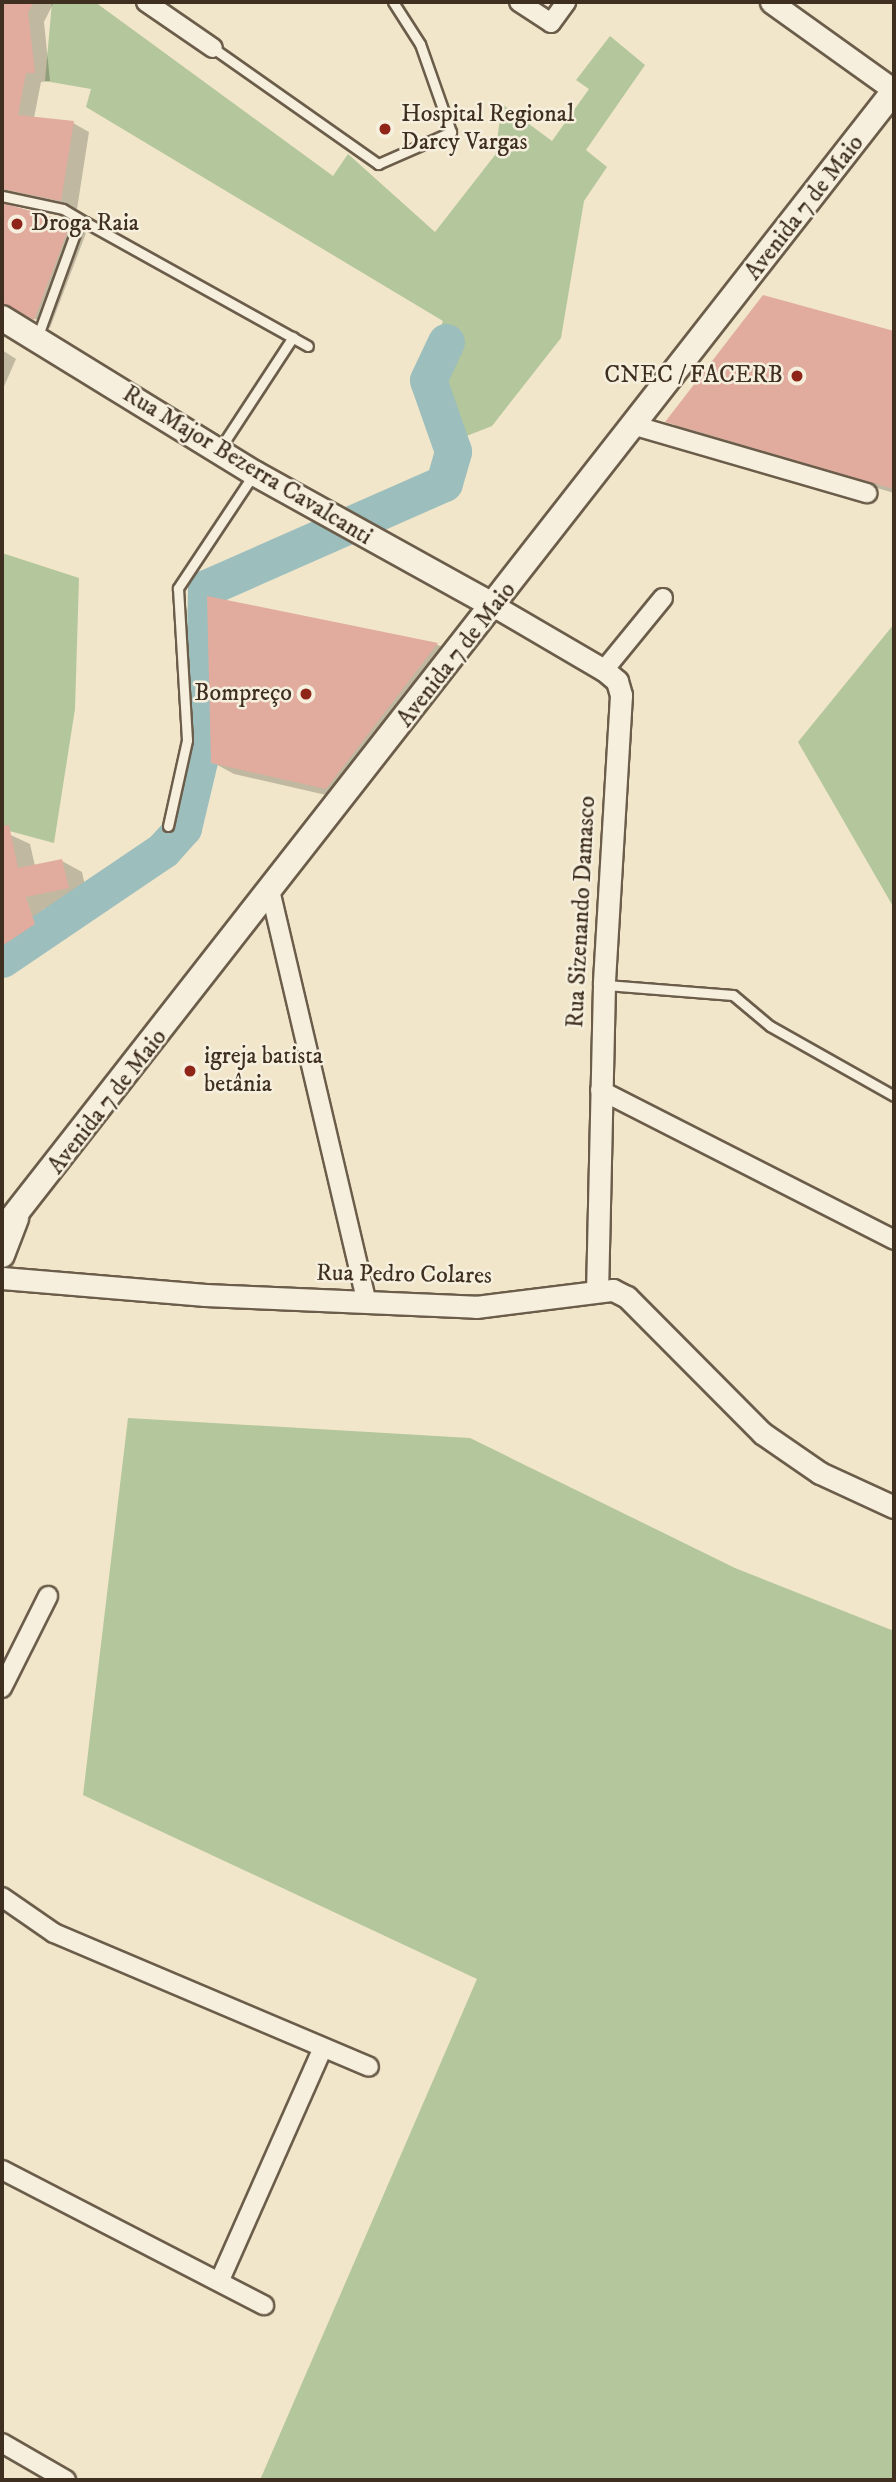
<!DOCTYPE html>
<html>
<head>
<meta charset="utf-8">
<style>
	body { margin:0 }
	#map { position:relative; width:896px; height:2482px; overflow:hidden; background:#f1e6ca; font-family:"IM FELL DW Pica",serif }
	div>[style] { position:absolute }
	.green>* { inset:0; background:#b4c69b }
	.shadow>* { inset:0; background:#0003 }
	.river>* { height:37px; margin:-18.5px; padding:0 18.5px; transform-origin:18.5px; border-radius:18.5px; background:#9cbebd }
	.building>* { inset:0; background:#e1ac9e }
	.roads { filter:drop-shadow(2px 0 #6b5d4a) drop-shadow(-2px 0 #6b5d4a) drop-shadow(0 2px #6b5d4a) drop-shadow(0 -2px #6b5d4a) }
	.service>* { height:9px; margin:-4.5px; padding:0 4.5px; transform-origin:4.5px; border-radius:4.5px; background:#f6efdd }
	.minor>* { height:18px; margin:-9px; padding:0 9px; transform-origin:9px; border-radius:9px; background:#f6efdd }
	.tertiary>* { height:21px; margin:-10.5px; padding:0 10.5px; transform-origin:10.5px; border-radius:10.5px; background:#f6efdd }
	.secondary>* { height:24px; margin:-12px; padding:0 12px; transform-origin:12px; border-radius:12px; background:#f6efdd }
	.dots>* { width:19px; height:19px; translate:-50% -50%; box-sizing:border-box; border:4px solid #f6efdd; border-radius:50% }
	span { translate:-50% -50%; white-space:nowrap; text-align:center; line-height:1.15; -webkit-text-stroke:5px #f6efdd; paint-order:stroke }
	.poi-label { font-size:24px; color:#3e2f20 }
	.left { translate:0 -50%; text-align:left }
	.right { translate:-100% -50%; text-align:right }
	.street-label { font-size:24px; color:#3e2f20 }
	.frame { position:absolute; inset:0; border:4px solid #3e2f20; pointer-events:none }
</style>
</head>
<body>
<div id="map">
	<div class="green">
		<div style="clip-path:polygon(52px 2px,95px 2px,333px 176px,348px 154px,435px 232px,495px 155px,502px 104px,552px 141px,589px 89px,576px 80px,610px 36px,645px 65px,586px 150px,607px 167px,584px 201px,561px 338px,492px 426px,441px 446px,418px 381px,443px 321px,86px 107px,91px 89px,45px 81px)"></div>
		<div style="clip-path:polygon(2px 553px,79px 578px,75px 709px,54px 843px,2px 829px)"></div>
		<div style="clip-path:polygon(894px 624px,894px 908px,798px 742px)"></div>
		<div style="clip-path:polygon(128px 1418px,470px 1438px,735px 1568px,894px 1631px,894px 2480px,260px 2480px,477px 1979px,83px 1795px)"></div>
	</div>
	<div class="shadow">
		<div style="clip-path:polygon(2px 2px,54px 2px,44px 22px,50px 81px,41px 82px,34px 118px,73px 123px,89px 132px,77px 209px,20px 197px,10px 205px,86px 233px,50px 328px,2px 299px)"></div>
		<div style="clip-path:polygon(764px 297px,894px 333px,894px 493px,689px 433px,668px 421px)"></div>
		<div style="clip-path:polygon(2px 350px,16px 359px,2px 391px)"></div>
		<div style="clip-path:polygon(209px 598px,438px 645px,459px 657px,348px 800px,234px 774px,212px 762px)"></div>
		<div style="clip-path:polygon(2px 831px,30px 844px,35px 866px,62px 861px,82px 872px,88px 899px,43px 909px,50px 933px,2px 966px)"></div>
	</div>
	<div class="river">
		<div style="left:2px;top:959px;width:194px;rotate:-34.1deg"></div>
		<div style="left:163px;top:850px;width:30px;rotate:-48deg"></div>
		<div style="left:183px;top:828px;width:86px;rotate:-76.6deg"></div>
		<div style="left:203px;top:744px;width:156px;rotate:-88.9deg"></div>
		<div style="left:206px;top:588px;width:260px;rotate:-23.8deg"></div>
		<div style="left:444px;top:483px;width:33px;rotate:-74deg"></div>
		<div style="left:453px;top:451px;width:75px;rotate:-109.4deg"></div>
		<div style="left:428px;top:380px;width:42px;rotate:-64.7deg"></div>
	</div>
	<div class="building">
		<div style="clip-path:polygon(2px 2px,34px 2px,28px 12px,35px 73px,26px 73px,18px 115px,74px 121px,61px 201px,2px 189px)"></div>
		<div style="clip-path:polygon(2px 203px,71px 222px,34px 320px,2px 302px)"></div>
		<div style="clip-path:polygon(763px 295px,894px 331px,894px 489px,665px 422px)"></div>
		<div style="clip-path:polygon(207px 596px,438px 643px,326px 789px,211px 763px)"></div>
		<div style="clip-path:polygon(9px 825px,18px 868px,62px 859px,69px 888px,26px 897px,35px 924px,2px 946px,2px 826px)"></div>
	</div>
	<div class="roads">
		<div class="service">
			<div style="left:213px;top:48px;width:202px;rotate:35.1deg"></div>
			<div style="left:378px;top:164px;width:80px;rotate:-23.7deg"></div>
			<div style="left:451px;top:132px;width:93px;rotate:-109.4deg"></div>
			<div style="left:420px;top:44px;width:50px;rotate:-122.7deg"></div>
			<div style="left:2px;top:196px;width:62px;rotate:12deg"></div>
			<div style="left:63px;top:209px;width:26px;rotate:31deg"></div>
			<div style="left:37px;top:338px;width:117px;rotate:-70deg"></div>
			<div style="left:77px;top:228px;width:10px;rotate:-37deg"></div>
			<div style="left:85px;top:222px;width:255px;rotate:29.1deg"></div>
			<div style="left:219px;top:450px;width:135px;rotate:-56.8deg"></div>
			<div style="left:168px;top:826px;width:88px;rotate:-77.5deg"></div>
			<div style="left:187px;top:740px;width:152px;rotate:-93.4deg"></div>
			<div style="left:178px;top:588px;width:136px;rotate:-56.4deg"></div>
			<div style="left:606px;top:985px;width:127px;rotate:4.5deg"></div>
			<div style="left:733px;top:995px;width:48px;rotate:40deg"></div>
			<div style="left:770px;top:1026px;width:142px;rotate:29.4deg"></div>
		</div>
		<div class="minor">
			<div style="left:146px;top:2px;width:81px;rotate:34.5deg"></div>
			<div style="left:519px;top:2px;width:38px;rotate:33deg"></div>
			<div style="left:551px;top:23px;width:26px;rotate:-54deg"></div>
			<div style="left:636px;top:426px;width:241px;rotate:16.2deg"></div>
			<div style="left:604px;top:670px;width:93px;rotate:-50.7deg"></div>
			<div style="left:270px;top:890px;width:424px;rotate:76.8deg"></div>
			<div style="left:600px;top:1090px;width:330px;rotate:27deg"></div>
			<div style="left:2px;top:1688px;width:103px;rotate:-63.4deg"></div>
			<div style="left:2px;top:1897px;width:63px;rotate:34.7deg"></div>
			<div style="left:54px;top:1933px;width:342px;rotate:23deg"></div>
			<div style="left:2px;top:2170px;width:295px;rotate:27.3deg"></div>
			<div style="left:220px;top:2280px;width:254px;rotate:-66.1deg"></div>
			<div style="left:2px;top:2443px;width:74px;rotate:30deg"></div>
		</div>
		<div class="tertiary">
			<div style="left:771px;top:2px;width:151px;rotate:35.6deg"></div>
			<div style="left:496px;top:607px;width:125px;rotate:30.3deg"></div>
			<div style="left:604px;top:670px;width:17px;rotate:40deg"></div>
			<div style="left:617px;top:681px;width:15px;rotate:74deg"></div>
			<div style="left:621px;top:695px;width:290px;rotate:93.4deg"></div>
			<div style="left:604px;top:985px;width:303px;rotate:91.3deg"></div>
			<div style="left:2px;top:1278px;width:204px;rotate:4.8deg"></div>
			<div style="left:205px;top:1295px;width:271px;rotate:2.5deg"></div>
			<div style="left:476px;top:1307px;width:138px;rotate:-7.1deg"></div>
			<div style="left:613px;top:1290px;width:16px;rotate:27deg"></div>
			<div style="left:627px;top:1297px;width:192px;rotate:45.2deg"></div>
			<div style="left:762px;top:1433px;width:70px;rotate:34.6deg"></div>
			<div style="left:820px;top:1473px;width:81px;rotate:24.7deg"></div>
		</div>
		<div class="secondary">
			<div style="left:2px;top:318px;width:296px;rotate:31.6deg"></div>
			<div style="left:254px;top:473px;width:277px;rotate:29deg"></div>
			<div style="left:2px;top:1231px;width:1448px;rotate:-51.96deg"></div>
			<div style="left:2px;top:1255px;width:39px;rotate:-69deg"></div>
		</div>
	</div>
	<div class="dots">
		<div style="left:385px;top:129px;background:#8f2418"></div>
		<div style="left:17px;top:224px;background:#8f2418"></div>
		<div style="left:797px;top:376px;background:#8f2418"></div>
		<div style="left:306px;top:694px;background:#8f2418"></div>
		<div style="left:190px;top:1071px;background:#8f2418"></div>
	</div>
	<div class="poi-label">
		<span class="left" style="left:401px;top:129px">Hospital Regional<br>Darcy Vargas</span>
		<span class="left" style="left:31px;top:224px">Droga Raia</span>
		<span class="right" style="left:783px;top:376px">CNEC / FACERB</span>
		<span class="right" style="left:292px;top:694px">Bompreço</span>
		<span class="left" style="left:204px;top:1071px">igreja batista<br>betânia</span>
	</div>
	<div class="street-label">
		<span style="left:805px;top:208px;rotate:-52deg">Avenida 7 de Maio</span>
		<span style="left:247px;top:466px;rotate:31deg">Rua Major Bezerra Cavalcanti</span>
		<span style="left:457px;top:655px;rotate:-52deg">Avenida 7 de Maio</span>
		<span style="left:582px;top:912px;rotate:-87deg">Rua Sizenando Damasco</span>
		<span style="left:108px;top:1102px;rotate:-52deg">Avenida 7 de Maio</span>
		<span style="left:404px;top:1275px;rotate:1deg">Rua Pedro Colares</span>
	</div>
	<div class="frame"></div>
</div>
</body>
</html>
